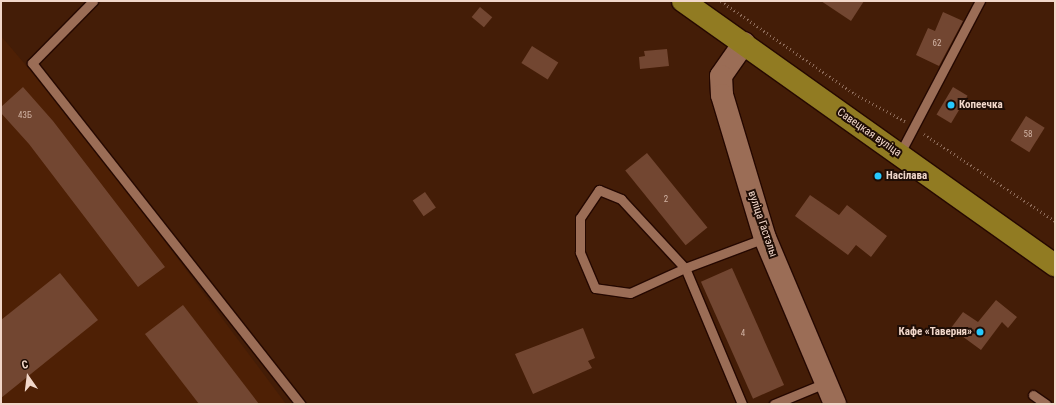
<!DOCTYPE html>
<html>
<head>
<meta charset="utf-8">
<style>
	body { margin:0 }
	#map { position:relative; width:1056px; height:405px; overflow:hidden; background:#441d07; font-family:"Roboto Condensed",sans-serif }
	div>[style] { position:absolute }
	.built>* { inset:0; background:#4e2005 }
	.building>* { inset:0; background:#724631; transform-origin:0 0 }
	.path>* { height:2.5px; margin-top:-1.25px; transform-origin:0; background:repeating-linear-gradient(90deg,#8b6957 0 1px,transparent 0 4px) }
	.roads { filter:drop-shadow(1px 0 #250800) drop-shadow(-1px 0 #250800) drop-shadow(0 1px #250800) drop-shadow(0 -1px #250800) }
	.lane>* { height:9px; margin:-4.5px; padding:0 4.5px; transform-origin:4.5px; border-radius:4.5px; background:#9b6d56 }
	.secondary>* { height:22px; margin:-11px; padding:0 11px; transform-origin:11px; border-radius:11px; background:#9b6d56 }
	.primary>* { height:22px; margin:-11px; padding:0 11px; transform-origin:11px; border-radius:11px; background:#917b22 }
	.dots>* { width:11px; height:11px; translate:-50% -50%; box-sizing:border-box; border:2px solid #1f0d05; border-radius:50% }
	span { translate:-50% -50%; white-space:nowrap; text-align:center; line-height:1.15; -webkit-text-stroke:4px #1f0d05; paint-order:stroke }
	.number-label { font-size:9px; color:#d1b3a4 }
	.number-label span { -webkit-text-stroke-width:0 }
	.poi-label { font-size:11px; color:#f1d7ca; font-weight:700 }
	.left { translate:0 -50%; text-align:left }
	.right { translate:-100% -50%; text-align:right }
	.street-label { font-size:11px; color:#f1d7ca }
	.frame { position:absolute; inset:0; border:2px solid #f1d7ca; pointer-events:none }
	.north { position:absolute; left:8px; top:357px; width:40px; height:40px; -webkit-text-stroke:3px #1f0d05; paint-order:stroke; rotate:346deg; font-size:11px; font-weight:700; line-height:16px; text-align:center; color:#f1d7ca }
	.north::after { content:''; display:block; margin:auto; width:14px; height:18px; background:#f1d7ca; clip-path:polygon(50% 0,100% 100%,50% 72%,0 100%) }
</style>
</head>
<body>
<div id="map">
	<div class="built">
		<div style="clip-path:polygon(1px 36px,87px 137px,286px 404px,1px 404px)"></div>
	</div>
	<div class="building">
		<div style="clip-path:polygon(821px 1px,864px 1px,851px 21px)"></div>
		<div style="left:480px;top:7px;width:16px;height:13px;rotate:40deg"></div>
		<div style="clip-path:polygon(943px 12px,963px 21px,939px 66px,916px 55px,928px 28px,935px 31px)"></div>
		<div style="left:532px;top:46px;width:31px;height:20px;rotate:32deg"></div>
		<div style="clip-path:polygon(667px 49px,669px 66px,640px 69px,639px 57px,645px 56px,644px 51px)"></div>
		<div style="clip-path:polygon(23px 87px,53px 121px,165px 267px,138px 287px,29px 144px,1px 113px,1px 107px)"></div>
		<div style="left:953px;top:87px;width:17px;height:32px;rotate:31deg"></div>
		<div style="left:1026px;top:116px;width:22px;height:29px;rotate:32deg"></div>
		<div style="left:647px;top:153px;width:96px;height:28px;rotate:51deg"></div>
		<div style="left:425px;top:192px;width:19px;height:15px;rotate:55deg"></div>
		<div style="clip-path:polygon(810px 195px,839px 215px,847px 205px,887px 236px,871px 257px,856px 245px,848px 255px,795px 216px)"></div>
		<div style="left:732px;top:268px;width:128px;height:34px;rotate:66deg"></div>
		<div style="clip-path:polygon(60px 273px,98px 320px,1px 398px,1px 320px)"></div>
		<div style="clip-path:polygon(996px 300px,1017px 317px,1008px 328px,1002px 322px,981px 350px,951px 328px,963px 312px,978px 322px)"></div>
		<div style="clip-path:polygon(183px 305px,259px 404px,199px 404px,145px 334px)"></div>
		<div style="clip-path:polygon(583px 328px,595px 358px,588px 361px,592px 368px,533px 394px,515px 354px)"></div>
	</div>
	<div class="path">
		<div style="left:721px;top:1px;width:163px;rotate:34.8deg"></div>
		<div style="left:855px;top:94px;width:57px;rotate:28.4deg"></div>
		<div style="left:924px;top:134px;width:157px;rotate:33.6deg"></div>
	</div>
	<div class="roads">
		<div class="lane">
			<div style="left:93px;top:1px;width:87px;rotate:134.5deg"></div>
			<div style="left:32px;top:63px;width:434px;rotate:51.8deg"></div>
			<div style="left:899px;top:155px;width:174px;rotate:-62.3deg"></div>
			<div style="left:1033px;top:395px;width:16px;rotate:35deg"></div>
			<div style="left:742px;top:404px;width:147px;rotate:-112.7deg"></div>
			<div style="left:685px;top:268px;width:60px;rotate:155.6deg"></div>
			<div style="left:630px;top:293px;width:35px;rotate:-172deg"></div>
			<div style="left:595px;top:288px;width:39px;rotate:-113deg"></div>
			<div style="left:580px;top:252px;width:34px;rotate:-90deg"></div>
			<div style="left:580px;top:218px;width:34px;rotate:-56deg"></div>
			<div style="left:599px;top:190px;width:24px;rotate:22deg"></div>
			<div style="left:621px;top:199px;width:94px;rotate:47.2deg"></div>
			<div style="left:685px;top:268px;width:85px;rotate:-20.6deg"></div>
			<div style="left:774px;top:404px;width:55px;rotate:-22.4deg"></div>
		</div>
		<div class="secondary">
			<div style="left:744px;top:43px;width:40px;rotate:124.9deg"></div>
			<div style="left:721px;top:76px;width:19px;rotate:87deg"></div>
			<div style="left:722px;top:95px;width:149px;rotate:73.3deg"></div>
			<div style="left:765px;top:238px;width:180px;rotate:67.1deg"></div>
		</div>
		<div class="primary">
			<div style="left:683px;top:1px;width:456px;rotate:35.4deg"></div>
		</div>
	</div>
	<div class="dots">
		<div style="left:951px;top:105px;background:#26c9fe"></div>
		<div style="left:878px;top:176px;background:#26c9fe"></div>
		<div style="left:980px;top:332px;background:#26c9fe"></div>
	</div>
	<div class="number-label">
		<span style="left:937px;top:43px">62</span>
		<span style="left:25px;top:115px">43Б</span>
		<span style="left:1028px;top:134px">58</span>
		<span style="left:666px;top:199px">2</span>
		<span style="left:743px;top:333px">4</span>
	</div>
	<div class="poi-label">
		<span class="left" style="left:959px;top:105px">Копеечка</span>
		<span class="left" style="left:886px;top:176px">Насілава</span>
		<span class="right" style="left:972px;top:332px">Кафе «Таверня»</span>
	</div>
	<div class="street-label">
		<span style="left:869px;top:133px;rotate:35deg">Савецкая вуліца</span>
		<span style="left:762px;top:224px;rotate:71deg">вуліца Гастэлы</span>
	</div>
	<div class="frame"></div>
	<div class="north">С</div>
</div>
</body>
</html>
